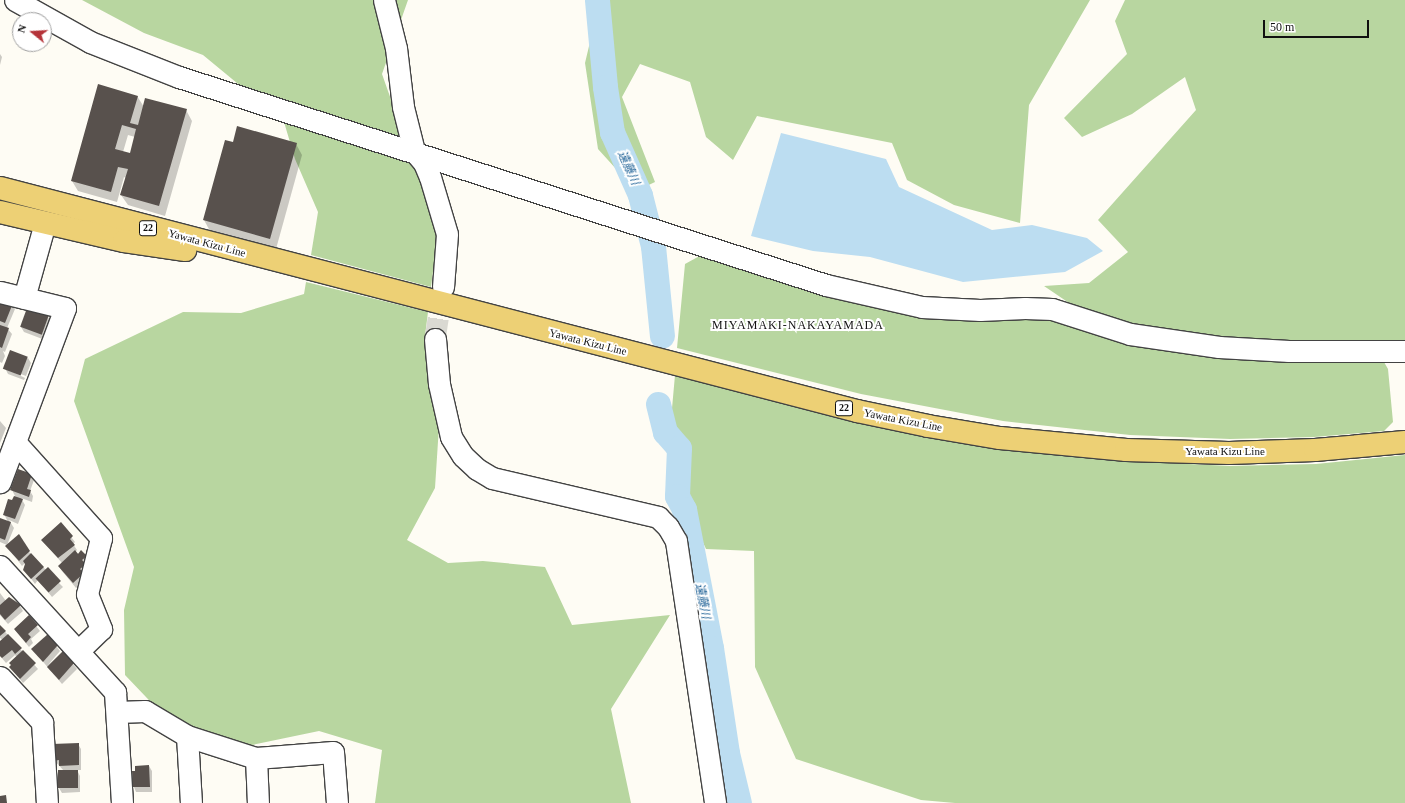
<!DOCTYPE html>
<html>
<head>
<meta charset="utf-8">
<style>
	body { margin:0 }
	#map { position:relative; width:1405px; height:803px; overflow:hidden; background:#fefcf4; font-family:"Times New Roman","Noto Sans JP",serif }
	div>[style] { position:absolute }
	.forest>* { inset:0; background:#b8d6a0 }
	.water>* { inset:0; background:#bcddf1 }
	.shadow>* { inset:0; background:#0003 }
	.river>* { height:25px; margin:-12.5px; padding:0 12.5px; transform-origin:12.5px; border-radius:12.5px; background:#bcddf1 }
	.building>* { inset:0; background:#58514d; transform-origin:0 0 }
	.minor-tunnel>* { height:21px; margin-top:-10.5px; transform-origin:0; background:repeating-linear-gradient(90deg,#dad9d2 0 21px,transparent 0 31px) }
	.roads { filter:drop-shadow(1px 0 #434343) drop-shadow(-1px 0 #434343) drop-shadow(0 1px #434343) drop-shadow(0 -1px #434343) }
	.minor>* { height:21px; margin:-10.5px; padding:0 10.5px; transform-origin:10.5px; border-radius:10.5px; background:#fff }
	.major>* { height:22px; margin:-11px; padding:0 11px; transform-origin:11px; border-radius:11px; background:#edd075 }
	span { translate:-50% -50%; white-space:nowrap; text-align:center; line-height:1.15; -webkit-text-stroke:4px #fff; paint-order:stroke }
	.shield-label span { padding:1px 3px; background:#fff; border:1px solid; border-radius:3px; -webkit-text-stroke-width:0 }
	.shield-label { font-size:10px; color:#101010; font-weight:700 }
	.street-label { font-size:11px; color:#101010 }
	.water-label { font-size:12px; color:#236498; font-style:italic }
	.neighbourhood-label { font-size:12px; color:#101010; letter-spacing:1px }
	.north { position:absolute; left:12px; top:12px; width:40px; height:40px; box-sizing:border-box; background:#fff; border:1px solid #9f9f9f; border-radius:50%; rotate:288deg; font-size:11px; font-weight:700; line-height:16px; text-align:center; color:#101010 }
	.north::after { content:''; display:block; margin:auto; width:14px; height:18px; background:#b53339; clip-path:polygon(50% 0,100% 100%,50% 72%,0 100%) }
	.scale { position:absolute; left:1263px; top:20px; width:106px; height:18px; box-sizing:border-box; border:2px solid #101010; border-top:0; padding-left:5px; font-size:12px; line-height:14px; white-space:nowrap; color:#101010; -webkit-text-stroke:3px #fff; paint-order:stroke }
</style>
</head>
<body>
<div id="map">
	<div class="forest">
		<div style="clip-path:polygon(82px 0,408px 0,382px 74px,438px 233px,431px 287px,311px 255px,318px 212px,295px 159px,284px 122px,203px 55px,144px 33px)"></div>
		<div style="clip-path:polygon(600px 0,1090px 0,1029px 105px,1020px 223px,954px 205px,907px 180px,892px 143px,757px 116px,733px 160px,706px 137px,690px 82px,640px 64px,622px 97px,655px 182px,636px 191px,598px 149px,585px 63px)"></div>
		<div style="clip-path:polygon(1125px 0,1405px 0,1405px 343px,1290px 344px,1151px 331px,1072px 305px,1044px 286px,1089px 283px,1128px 252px,1098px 220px,1196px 110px,1185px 77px,1132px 114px,1082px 137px,1064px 118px,1127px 54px,1115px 21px)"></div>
		<div style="clip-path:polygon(705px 253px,824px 292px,1378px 360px,1384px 362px,1388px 369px,1393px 422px,1384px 431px,1314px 437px,1230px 439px,1130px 435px,1003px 421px,861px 394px,677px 348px,685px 264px)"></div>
		<div style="clip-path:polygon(306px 282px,428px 312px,425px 336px,439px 426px,435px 488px,407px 540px,448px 563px,483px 561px,545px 567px,572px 625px,670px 615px,611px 709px,631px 803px,375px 803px,382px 750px,319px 731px,247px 746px,166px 718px,125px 675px,124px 610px,134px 567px,74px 401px,85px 359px,183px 312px,241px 313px,304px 294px)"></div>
		<div style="clip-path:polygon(675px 375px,999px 447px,1128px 461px,1230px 466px,1316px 464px,1405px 455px,1405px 803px,955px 803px,921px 800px,796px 759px,755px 667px,754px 551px,706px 549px,667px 464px)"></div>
	</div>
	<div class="water">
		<div style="clip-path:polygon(781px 133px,886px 159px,899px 187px,992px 230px,1032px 225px,1087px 238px,1103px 251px,1065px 272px,963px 282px,870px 257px,813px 251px,751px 236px)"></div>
	</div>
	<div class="shadow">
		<div style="clip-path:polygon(0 54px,2px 57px,0 65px)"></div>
		<div style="clip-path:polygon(evenodd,137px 96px,144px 107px,186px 110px,192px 121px,165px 216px,128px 205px,121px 195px,126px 178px,124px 177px,117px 202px,78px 191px,72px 181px,137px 96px,128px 135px,135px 137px,131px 154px,123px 152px,128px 135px)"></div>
		<div style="clip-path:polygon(234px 144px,296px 144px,302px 155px,276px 249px,210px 231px,204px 220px)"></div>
		<div style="clip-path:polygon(0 299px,12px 303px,15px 309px,7px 328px,12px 334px,5px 352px,3px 351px,5px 356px,2px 363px,0 362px)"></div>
		<div style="clip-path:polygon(48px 317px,51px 322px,45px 340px,24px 332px,21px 327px)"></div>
		<div style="clip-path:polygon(28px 358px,31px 363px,26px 376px,7px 369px,25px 378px,24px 380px,8px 374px,5px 368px)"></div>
		<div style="clip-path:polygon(0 421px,6px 428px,0 443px)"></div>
		<div style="clip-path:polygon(31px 475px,34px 480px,30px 491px,33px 496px,32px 502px,21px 498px,25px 505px,18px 524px,9px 520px,14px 528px,7px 545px,0 542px,0 519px,8px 522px,4px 514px,16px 498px,12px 490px)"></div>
		<div style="clip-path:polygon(61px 524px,75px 542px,73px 544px,77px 550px,75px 552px,86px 557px,86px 579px,76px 588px,62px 571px,59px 566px,62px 563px,42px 540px)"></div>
		<div style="clip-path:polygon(19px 535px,31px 555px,63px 587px,52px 597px,38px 580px,35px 584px,24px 569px,26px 562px,22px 566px,7px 546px)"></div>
		<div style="clip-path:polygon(0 593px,6px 601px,20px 606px,23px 611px,8px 624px,0 615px)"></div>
		<div style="clip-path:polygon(29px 617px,40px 631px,31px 639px,33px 643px,29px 647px,15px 630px)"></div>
		<div style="clip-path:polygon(0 626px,38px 669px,23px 683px,10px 667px,17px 657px,15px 655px,6px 663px,0 656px,0 643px,3px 640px,0 638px)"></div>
		<div style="clip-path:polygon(48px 636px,60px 651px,48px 665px,63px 652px,77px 669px,62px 684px,33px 650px)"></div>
		<div style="clip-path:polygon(78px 744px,81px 749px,81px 770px,77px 770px,80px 776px,80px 792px,62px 793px,59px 788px,64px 771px,54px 760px)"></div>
		<div style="clip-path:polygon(149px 766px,152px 771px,152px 792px,136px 792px,134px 787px,133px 772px)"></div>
	</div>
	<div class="river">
		<div style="left:597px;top:0;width:87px;rotate:84.7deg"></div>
		<div style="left:605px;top:87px;width:46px;rotate:81.2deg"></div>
		<div style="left:612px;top:132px;width:69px;rotate:66deg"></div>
		<div style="left:640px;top:195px;width:53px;rotate:75.7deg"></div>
		<div style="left:653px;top:246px;width:90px;rotate:84.3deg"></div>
		<div style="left:658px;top:404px;width:29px;rotate:76deg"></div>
		<div style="left:665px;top:432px;width:21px;rotate:49deg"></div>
		<div style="left:679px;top:448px;width:48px;rotate:92.4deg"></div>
		<div style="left:677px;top:496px;width:15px;rotate:62deg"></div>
		<div style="left:684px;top:509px;width:142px;rotate:79deg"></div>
		<div style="left:711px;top:648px;width:106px;rotate:81.3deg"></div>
		<div style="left:727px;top:753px;width:51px;rotate:76.5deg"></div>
	</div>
	<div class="building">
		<div style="clip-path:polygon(evenodd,98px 84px,138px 96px,130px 123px,138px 125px,145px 98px,187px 109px,159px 206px,120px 195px,128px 169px,118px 167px,111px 192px,71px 181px,98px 84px,122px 125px,136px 129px,130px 153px,115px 149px,122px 125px)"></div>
		<div style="clip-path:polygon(237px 126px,297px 143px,270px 239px,203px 220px,225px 140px,233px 142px)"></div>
		<div style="clip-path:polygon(0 298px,13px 303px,5px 323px,0 321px)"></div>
		<div style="left:27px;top:308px;width:23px;height:20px;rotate:20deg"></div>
		<div style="clip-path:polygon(0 325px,9px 328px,2px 348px,0 347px)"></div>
		<div style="left:10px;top:350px;width:19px;height:20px;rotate:21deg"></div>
		<div style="clip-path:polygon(18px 469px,32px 474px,27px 489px,31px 490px,29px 497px,10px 490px)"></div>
		<div style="clip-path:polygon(14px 496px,23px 499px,15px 519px,3px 515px,8px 499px,12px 500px)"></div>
		<div style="clip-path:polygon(0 518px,11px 522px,5px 540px,0 538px)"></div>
		<div style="clip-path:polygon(61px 522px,73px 536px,70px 539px,75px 545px,58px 558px,41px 540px)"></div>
		<div style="clip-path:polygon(19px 534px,30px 551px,19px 561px,5px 546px)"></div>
		<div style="clip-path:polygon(75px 550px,78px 554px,81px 550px,87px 556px,82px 560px,86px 564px,80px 569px,84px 573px,73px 583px,58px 566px)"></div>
		<div style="clip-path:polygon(31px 553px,44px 567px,31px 579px,23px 570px,25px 564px,23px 561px)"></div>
		<div style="left:48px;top:567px;width:19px;height:17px;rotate:47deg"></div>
		<div style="clip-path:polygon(9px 597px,21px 605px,5px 620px,0 614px,0 605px)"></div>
		<div style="clip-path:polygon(29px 615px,38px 625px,28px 634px,31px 637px,26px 643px,14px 629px)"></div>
		<div style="clip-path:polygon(0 625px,6px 631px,0 636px)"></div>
		<div style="clip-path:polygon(8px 634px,22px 648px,15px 654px,12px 650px,2px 658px,0 656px,0 641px)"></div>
		<div style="clip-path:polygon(48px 634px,58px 645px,43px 662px,31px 649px)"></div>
		<div style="clip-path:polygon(23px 650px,36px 663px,20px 679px,9px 667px,11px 665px,9px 663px)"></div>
		<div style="clip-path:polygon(63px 651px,74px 663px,59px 680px,47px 667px)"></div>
		<div style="clip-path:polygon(79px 743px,79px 765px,59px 766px,59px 760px,53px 761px,52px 744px)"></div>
		<div style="clip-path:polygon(149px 765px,150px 787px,133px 787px,132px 771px,135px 771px,135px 766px)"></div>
		<div style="left:58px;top:770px;width:20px;height:18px"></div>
		<div style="clip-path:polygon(6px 795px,7px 803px,0 803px,0 796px)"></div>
	</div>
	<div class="minor-tunnel">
		<div style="left:435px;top:339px;width:53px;rotate:-81.3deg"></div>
	</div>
	<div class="roads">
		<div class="minor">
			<div style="left:15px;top:0;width:86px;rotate:29.2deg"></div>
			<div style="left:90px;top:42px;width:96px;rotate:21.5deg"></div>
			<div style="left:179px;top:77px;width:680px;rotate:17.82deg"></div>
			<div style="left:826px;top:285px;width:98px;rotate:12.9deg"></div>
			<div style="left:922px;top:307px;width:58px;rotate:3deg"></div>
			<div style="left:980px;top:310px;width:45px;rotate:-2.5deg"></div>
			<div style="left:1025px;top:308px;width:27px;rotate:2deg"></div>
			<div style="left:1052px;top:309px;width:82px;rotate:17.8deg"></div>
			<div style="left:1130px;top:334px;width:90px;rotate:8.3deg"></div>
			<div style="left:1219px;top:347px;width:70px;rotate:3.3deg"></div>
			<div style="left:1289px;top:351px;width:116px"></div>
			<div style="left:384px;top:0;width:49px;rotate:76deg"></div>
			<div style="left:396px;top:48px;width:59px;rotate:83.2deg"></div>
			<div style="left:403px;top:107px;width:45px;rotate:76deg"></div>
			<div style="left:414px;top:151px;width:16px;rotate:50deg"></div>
			<div style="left:424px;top:163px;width:15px;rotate:67deg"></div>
			<div style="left:430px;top:177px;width:59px;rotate:73.4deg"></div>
			<div style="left:447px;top:234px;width:53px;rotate:94.3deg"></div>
			<div style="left:0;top:292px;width:67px;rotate:13.8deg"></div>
			<div style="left:65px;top:308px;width:186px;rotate:110.5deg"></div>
			<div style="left:24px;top:298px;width:78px;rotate:-74.4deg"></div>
			<div style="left:435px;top:339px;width:45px;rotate:84.9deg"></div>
			<div style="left:439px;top:384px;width:54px;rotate:77.2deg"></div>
			<div style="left:451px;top:437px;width:22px;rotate:58deg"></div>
			<div style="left:463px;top:456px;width:19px;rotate:43deg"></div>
			<div style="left:477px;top:469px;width:17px;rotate:31deg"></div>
			<div style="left:492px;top:478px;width:171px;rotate:13.2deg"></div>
			<div style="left:658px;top:517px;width:14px;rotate:45deg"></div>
			<div style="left:668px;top:527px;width:16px;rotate:60deg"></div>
			<div style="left:676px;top:541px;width:265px;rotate:81.5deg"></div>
			<div style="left:15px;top:442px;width:129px;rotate:48.1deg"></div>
			<div style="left:101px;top:538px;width:58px;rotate:104deg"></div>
			<div style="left:87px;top:594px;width:38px;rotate:68deg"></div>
			<div style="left:101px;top:629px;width:30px;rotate:136deg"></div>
			<div style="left:0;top:566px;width:171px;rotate:47.6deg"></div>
			<div style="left:115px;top:692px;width:111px;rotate:86.4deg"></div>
			<div style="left:0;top:677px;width:62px;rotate:47deg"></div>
			<div style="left:42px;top:722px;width:81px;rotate:86.5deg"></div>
			<div style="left:117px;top:712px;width:28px;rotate:-2deg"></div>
			<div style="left:145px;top:711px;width:49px;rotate:30.8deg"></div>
			<div style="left:187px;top:736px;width:72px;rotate:17.7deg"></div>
			<div style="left:256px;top:758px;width:77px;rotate:-4.5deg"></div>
			<div style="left:333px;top:752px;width:51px;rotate:85.5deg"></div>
			<div style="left:187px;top:736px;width:67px;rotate:86.6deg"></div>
			<div style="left:256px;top:758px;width:45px;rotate:87.5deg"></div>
		</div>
		<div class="major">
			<div style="left:0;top:188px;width:886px;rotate:14.59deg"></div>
			<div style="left:857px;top:411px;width:73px;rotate:11.9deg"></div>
			<div style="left:928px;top:426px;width:73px;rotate:9.5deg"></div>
			<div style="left:1000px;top:438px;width:127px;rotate:5.4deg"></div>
			<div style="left:1126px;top:450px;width:103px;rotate:1.7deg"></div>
			<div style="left:1229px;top:453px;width:86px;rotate:-2deg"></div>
			<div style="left:1315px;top:450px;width:90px;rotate:-5.1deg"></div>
			<div style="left:0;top:212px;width:127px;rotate:13.2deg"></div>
			<div style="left:124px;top:241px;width:62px;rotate:8.4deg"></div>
		</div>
	</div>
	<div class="shield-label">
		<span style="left:148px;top:228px">22</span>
		<span style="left:844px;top:408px">22</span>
	</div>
	<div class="street-label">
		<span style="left:207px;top:243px;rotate:15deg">Yawata Kizu Line</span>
		<span style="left:588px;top:342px;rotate:14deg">Yawata Kizu Line</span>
		<span style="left:903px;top:420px;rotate:11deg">Yawata Kizu Line</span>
		<span style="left:1225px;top:451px">Yawata Kizu Line</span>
	</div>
	<div class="water-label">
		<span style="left:628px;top:168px;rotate:66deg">遠藤川</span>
		<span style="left:702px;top:601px;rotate:79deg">遠藤川</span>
	</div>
	<div class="neighbourhood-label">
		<span style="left:798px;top:326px">MIYAMAKI-NAKAYAMADA</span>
	</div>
	<div class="north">N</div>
	<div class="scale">50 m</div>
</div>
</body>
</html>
